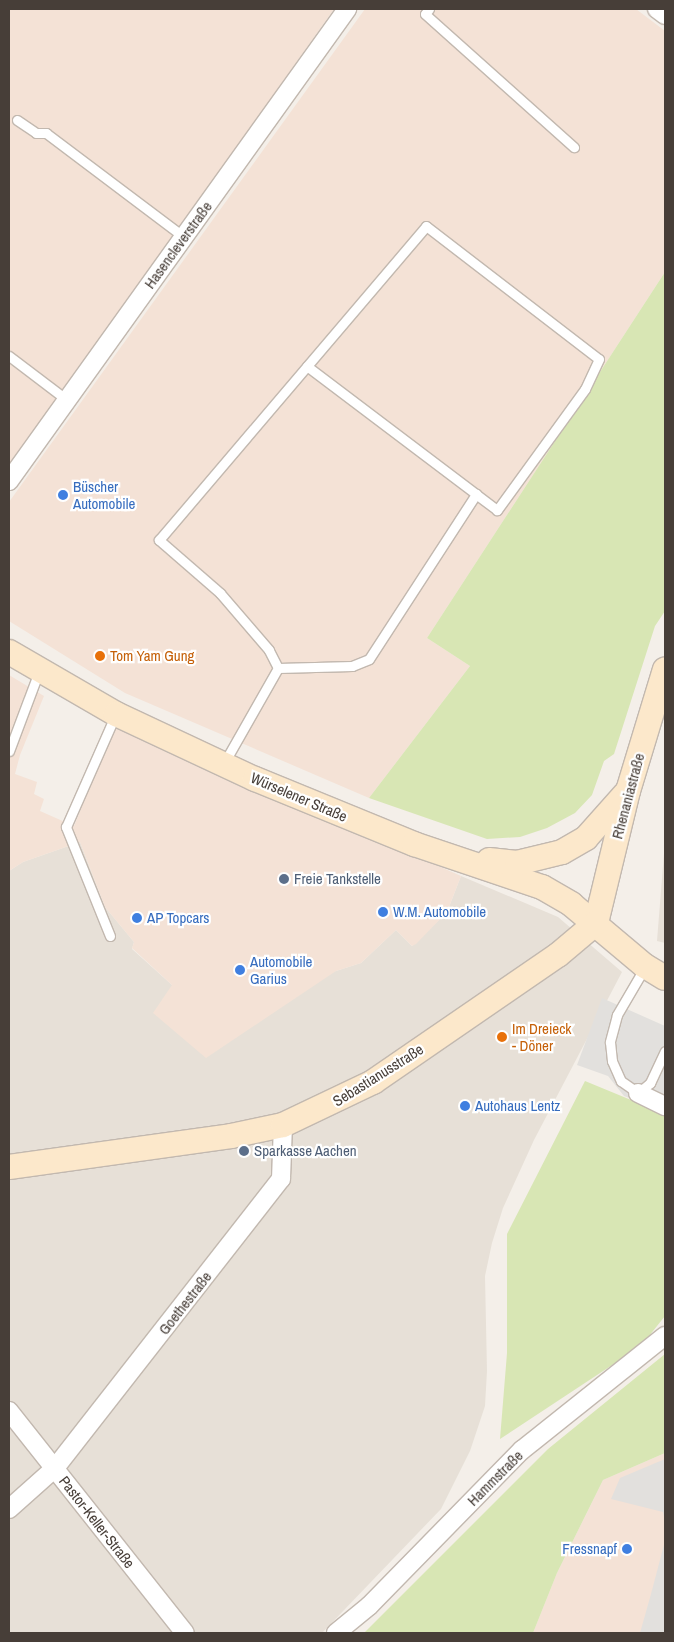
<!DOCTYPE html>
<html>
<head>
<meta charset="utf-8">
<style>
	body { margin:0 }
	#map { position:relative; width:674px; height:1642px; overflow:hidden; background:#f4efe9; font-family:"Archivo Narrow",sans-serif }
	div>[style] { position:absolute }
	.residential>* { inset:0; background:#e7e0d7 }
	.commercial>* { inset:0; background:#f4e2d6 }
	.green>* { inset:0; background:#d8e6b4 }
	.parking>* { inset:0; background:#e2e0dd }
	.roads { filter:drop-shadow(1px 0 #c2b8af) drop-shadow(-1px 0 #c2b8af) drop-shadow(0 1px #c2b8af) drop-shadow(0 -1px #c2b8af) }
	.lane>* { height:9px; margin:-4.5px; padding:0 4.5px; transform-origin:4.5px; border-radius:4.5px; background:#fff }
	.street>* { height:18px; margin:-9px; padding:0 9px; transform-origin:9px; border-radius:9px; background:#fff }
	.secondary>* { height:24px; margin:-12px; padding:0 12px; transform-origin:12px; border-radius:12px; background:#fce8cb }
	.dots>* { width:14px; height:14px; translate:-50% -50%; box-sizing:border-box; border:2px solid #fff; border-radius:50% }
	span { translate:-50% -50%; white-space:nowrap; text-align:center; line-height:1.15; -webkit-text-stroke:4.5px #fff; paint-order:stroke }
	.street-label { font-size:15px; color:#473e38 }
	.shop-label { font-size:15px; color:#366cbe }
	.left { translate:0 -50%; text-align:left }
	.right { translate:-100% -50%; text-align:right }
	.food-label { font-size:15px; color:#c56008 }
	.service-label { font-size:15px; color:#4e5e75 }
	.frame { position:absolute; inset:0; border:10px solid #473e38; pointer-events:none }
</style>
</head>
<body>
<div id="map">
	<div class="residential">
		<div style="clip-path:polygon(665px 841px,665px 943px,657px 941px)"></div>
		<div style="clip-path:polygon(80px 842px,105px 907px,134px 942px,132px 949px,172px 985px,336px 971px,361px 963px,396px 930px,412px 946px,447px 912px,461px 876px,558px 917px,622px 972px,534px 1140px,503px 1208px,492px 1243px,485px 1276px,487px 1371px,485px 1406px,470px 1451px,441px 1509px,322px 1633px,9px 1633px,9px 871px,23px 862px)"></div>
	</div>
	<div class="commercial">
		<div style="clip-path:polygon(9px 9px,334px 9px,9px 468px)"></div>
		<div style="clip-path:polygon(365px 9px,636px 9px,665px 31px,665px 272px,427px 638px,470px 666px,369px 798px,125px 693px,9px 621px,9px 502px)"></div>
		<div style="clip-path:polygon(9px 675px,44px 696px,20px 755px,15px 774px,37px 782px,34px 794px,44px 799px,40px 811px,74px 826px,116px 723px,461px 876px,447px 912px,416px 944px,412px 946px,396px 930px,361px 963px,336px 971px,206px 1058px,153px 1013px,172px 985px,132px 948px,134px 942px,105px 907px,80px 842px,23px 862px,9px 871px)"></div>
		<div style="clip-path:polygon(665px 1453px,665px 1633px,533px 1633px,557px 1573px,603px 1480px)"></div>
	</div>
	<div class="green">
		<div style="clip-path:polygon(665px 272px,665px 611px,655px 626px,614px 754px,604px 761px,592px 795px,575px 813px,547px 828px,520px 837px,487px 839px,369px 798px,470px 666px,427px 638px)"></div>
		<div style="clip-path:polygon(585px 1081px,665px 1114px,665px 1316px,641px 1346px,500px 1439px,507px 1353px,507px 1234px)"></div>
		<div style="clip-path:polygon(665px 1354px,665px 1453px,603px 1480px,557px 1573px,533px 1633px,364px 1633px,548px 1449px)"></div>
	</div>
	<div class="parking">
		<div style="clip-path:polygon(602px 998px,665px 1026px,665px 1104px,662px 1110px,624px 1096px,608px 1076px,577px 1065px)"></div>
		<div style="clip-path:polygon(665px 1459px,665px 1523px,663px 1512px,611px 1499px,620px 1478px)"></div>
		<div style="clip-path:polygon(665px 1541px,665px 1633px,640px 1633px,651px 1594px)"></div>
	</div>
	<div class="roads">
		<div class="lane">
			<div style="left:429px;top:9px;width:6px;rotate:129deg"></div>
			<div style="left:425px;top:14px;width:200px;rotate:41.8deg"></div>
			<div style="left:17px;top:120px;width:23px;rotate:34deg"></div>
			<div style="left:36px;top:133px;width:10px"></div>
			<div style="left:46px;top:133px;width:173px;rotate:37deg"></div>
			<div style="left:9px;top:356px;width:73px;rotate:37.2deg"></div>
			<div style="left:278px;top:668px;width:74px;rotate:-1.5deg"></div>
			<div style="left:352px;top:666px;width:18px;rotate:-22deg"></div>
			<div style="left:369px;top:659px;width:197px;rotate:-57deg"></div>
			<div style="left:476px;top:494px;width:212px;rotate:-142.9deg"></div>
			<div style="left:9px;top:751px;width:85px;rotate:-69.4deg"></div>
			<div style="left:224px;top:763px;width:109px;rotate:-60.4deg"></div>
			<div style="left:278px;top:668px;width:20px;rotate:-117deg"></div>
			<div style="left:269px;top:650px;width:75px;rotate:-130.7deg"></div>
			<div style="left:220px;top:593px;width:81px;rotate:-139deg"></div>
			<div style="left:159px;top:540px;width:412px;rotate:-49.6deg"></div>
			<div style="left:426px;top:226px;width:218px;rotate:37.6deg"></div>
			<div style="left:599px;top:359px;width:33px;rotate:115deg"></div>
			<div style="left:585px;top:389px;width:150px;rotate:126deg"></div>
			<div style="left:497px;top:510px;width:26px;rotate:-143deg"></div>
			<div style="left:110px;top:936px;width:118px;rotate:-112deg"></div>
			<div style="left:66px;top:827px;width:121px;rotate:-66.2deg"></div>
			<div style="left:645px;top:967px;width:56px;rotate:120.3deg"></div>
			<div style="left:617px;top:1015px;width:28px;rotate:105deg"></div>
			<div style="left:610px;top:1042px;width:19px;rotate:84deg"></div>
			<div style="left:612px;top:1061px;width:22px;rotate:66deg"></div>
			<div style="left:621px;top:1081px;width:21px;rotate:35deg"></div>
			<div style="left:638px;top:1093px;width:16px;rotate:-40deg"></div>
			<div style="left:650px;top:1083px;width:35px;rotate:-65deg"></div>
		</div>
		<div class="street">
			<div style="left:657px;top:9px;width:10px;rotate:37deg"></div>
			<div style="left:9px;top:481px;width:581px;rotate:-54.39deg"></div>
			<div style="left:638px;top:1093px;width:30px;rotate:26deg"></div>
			<div style="left:9px;top:1411px;width:283px;rotate:51.6deg"></div>
			<div style="left:9px;top:1509px;width:62px;rotate:-41.7deg"></div>
			<div style="left:55px;top:1468px;width:367px;rotate:-52deg"></div>
			<div style="left:281px;top:1179px;width:54px;rotate:-87.9deg"></div>
			<div style="left:336px;top:1633px;width:43px;rotate:-39.3deg"></div>
			<div style="left:369px;top:1606px;width:219px;rotate:-45.6deg"></div>
			<div style="left:522px;top:1450px;width:183px;rotate:-38.6deg"></div>
		</div>
		<div class="secondary">
			<div style="left:9px;top:652px;width:124px;rotate:30.1deg"></div>
			<div style="left:116px;top:714px;width:153px;rotate:25.1deg"></div>
			<div style="left:255px;top:779px;width:172px;rotate:22.2deg"></div>
			<div style="left:414px;top:844px;width:135px;rotate:18.6deg"></div>
			<div style="left:542px;top:887px;width:34px;rotate:30deg"></div>
			<div style="left:571px;top:904px;width:97px;rotate:40deg"></div>
			<div style="left:645px;top:966px;width:23px;rotate:31deg"></div>
			<div style="left:489px;top:860px;width:28px;rotate:6deg"></div>
			<div style="left:517px;top:863px;width:46px;rotate:-13.7deg"></div>
			<div style="left:562px;top:852px;width:28px;rotate:-30deg"></div>
			<div style="left:586px;top:838px;width:59px;rotate:-48.4deg"></div>
			<div style="left:596px;top:923px;width:136px;rotate:-76.4deg"></div>
			<div style="left:628px;top:791px;width:127px;rotate:-73.1deg"></div>
			<div style="left:9px;top:1167px;width:224px;rotate:-7.9deg"></div>
			<div style="left:231px;top:1136px;width:53px;rotate:-11.9deg"></div>
			<div style="left:283px;top:1125px;width:100px;rotate:-25.5deg"></div>
			<div style="left:373px;top:1082px;width:224px;rotate:-34.5deg"></div>
			<div style="left:558px;top:955px;width:50px;rotate:-40.1deg"></div>
		</div>
	</div>
	<div class="dots">
		<div style="left:63px;top:495px;background:#3f7fe0"></div>
		<div style="left:100px;top:656px;background:#e8710a"></div>
		<div style="left:284px;top:879px;background:#5c6f8a"></div>
		<div style="left:383px;top:912px;background:#3f7fe0"></div>
		<div style="left:137px;top:918px;background:#3f7fe0"></div>
		<div style="left:240px;top:970px;background:#3f7fe0"></div>
		<div style="left:502px;top:1037px;background:#e8710a"></div>
		<div style="left:465px;top:1106px;background:#3f7fe0"></div>
		<div style="left:244px;top:1151px;background:#5c6f8a"></div>
		<div style="left:627px;top:1549px;background:#3f7fe0"></div>
	</div>
	<div class="street-label">
		<span style="left:178px;top:245px;rotate:-54deg">Hasencleverstraße</span>
		<span style="left:628px;top:796px;rotate:-75deg">Rhenaniastraße</span>
		<span style="left:299px;top:797px;rotate:23deg">Würselener Straße</span>
		<span style="left:378px;top:1075px;rotate:-32deg">Sebastianusstraße</span>
		<span style="left:185px;top:1303px;rotate:-52deg">Goethestraße</span>
		<span style="left:495px;top:1478px;rotate:-45deg">Hammstraße</span>
		<span style="left:97px;top:1522px;rotate:52deg">Pastor-Keller-Straße</span>
	</div>
	<div class="shop-label">
		<span class="left" style="left:73px;top:495px">Büscher<br>Automobile</span>
		<span class="left" style="left:393px;top:912px">W.M. Automobile</span>
		<span class="left" style="left:147px;top:918px">AP Topcars</span>
		<span class="left" style="left:250px;top:970px">Automobile<br>Garius</span>
		<span class="left" style="left:475px;top:1106px">Autohaus Lentz</span>
		<span class="right" style="left:617px;top:1549px">Fressnapf</span>
	</div>
	<div class="food-label">
		<span class="left" style="left:110px;top:656px">Tom Yam Gung</span>
		<span class="left" style="left:512px;top:1037px">Im Dreieck<br>- Döner</span>
	</div>
	<div class="service-label">
		<span class="left" style="left:294px;top:879px">Freie Tankstelle</span>
		<span class="left" style="left:254px;top:1151px">Sparkasse Aachen</span>
	</div>
	<div class="frame"></div>
</div>
</body>
</html>
